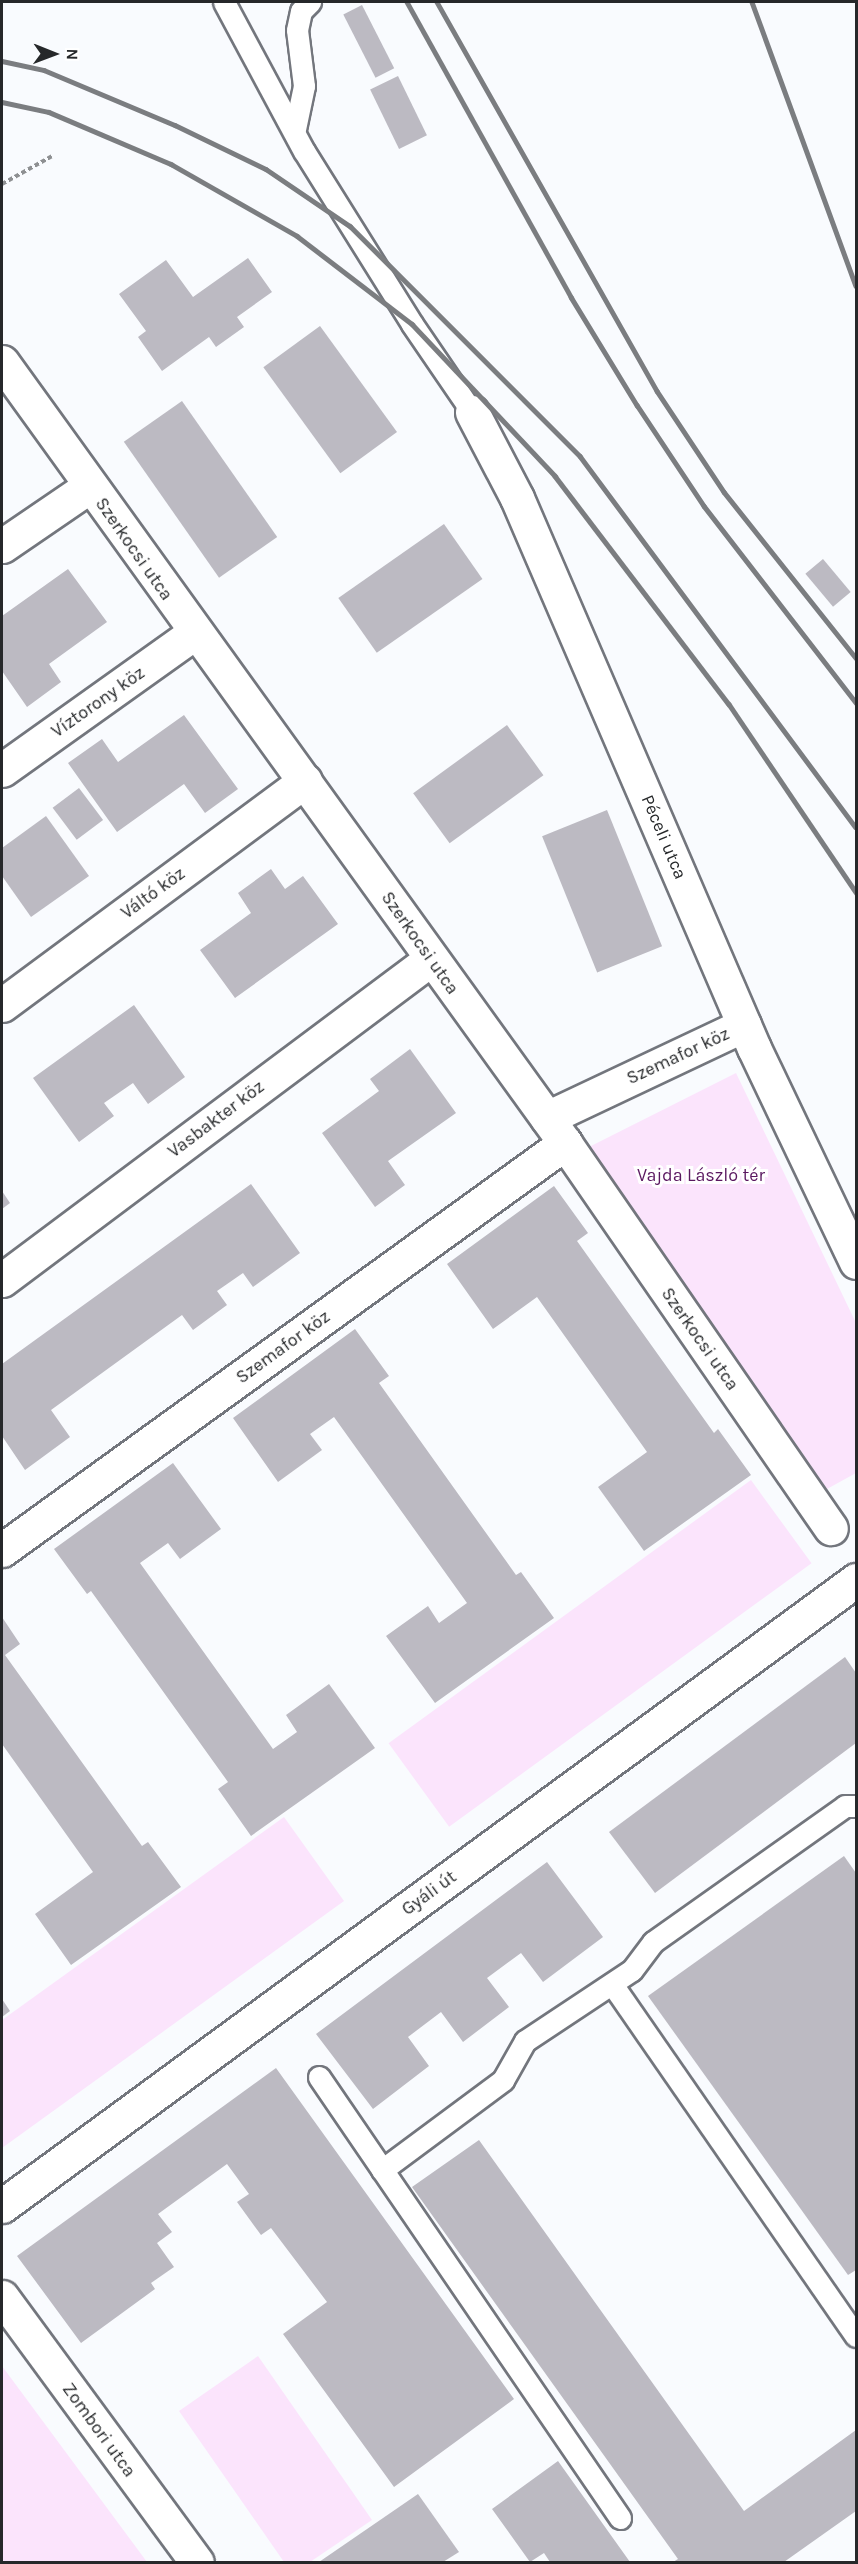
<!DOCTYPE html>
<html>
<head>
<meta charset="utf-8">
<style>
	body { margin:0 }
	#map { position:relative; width:858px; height:2564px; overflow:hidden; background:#f9fbfe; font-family:Karla,sans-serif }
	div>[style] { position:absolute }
	.green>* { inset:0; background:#fbe4fc; transform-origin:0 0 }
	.building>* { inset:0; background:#bcbac2; transform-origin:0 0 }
	.path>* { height:4px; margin-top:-2px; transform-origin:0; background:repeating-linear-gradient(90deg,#8e9092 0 4.5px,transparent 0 7.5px) }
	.roads { filter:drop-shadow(2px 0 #73767d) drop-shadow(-2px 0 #73767d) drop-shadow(0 2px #73767d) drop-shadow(0 -2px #73767d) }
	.lane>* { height:21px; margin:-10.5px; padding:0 10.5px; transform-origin:10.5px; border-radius:10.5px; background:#fff }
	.street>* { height:33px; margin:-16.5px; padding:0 16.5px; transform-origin:16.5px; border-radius:16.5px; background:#fff }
	.rail>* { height:4.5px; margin:-2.25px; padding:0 2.25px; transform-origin:2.25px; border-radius:2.25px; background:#7b7d80 }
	span { translate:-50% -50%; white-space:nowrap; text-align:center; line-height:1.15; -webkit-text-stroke:6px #fff; paint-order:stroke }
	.street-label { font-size:18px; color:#26282a }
	.park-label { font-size:18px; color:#5a1860 }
	.frame { position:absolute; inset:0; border:3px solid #26282a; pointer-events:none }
	.north { position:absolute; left:24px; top:24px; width:60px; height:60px; -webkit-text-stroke:4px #fff; paint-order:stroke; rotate:91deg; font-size:16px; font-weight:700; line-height:24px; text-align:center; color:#26282a }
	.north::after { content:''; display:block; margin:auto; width:21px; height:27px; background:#26282a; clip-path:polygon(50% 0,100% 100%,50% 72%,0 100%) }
</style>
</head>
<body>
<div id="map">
	<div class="green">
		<div style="clip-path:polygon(736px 1073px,856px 1323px,856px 1473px,827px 1489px,589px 1147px)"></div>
		<div style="left:751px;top:1480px;width:103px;height:448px;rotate:54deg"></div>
		<div style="clip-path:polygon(284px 1817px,344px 1901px,2px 2148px,2px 2020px)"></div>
		<div style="clip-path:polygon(258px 2356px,372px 2520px,310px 2562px,284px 2562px,179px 2411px)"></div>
		<div style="clip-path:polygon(2px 2366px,147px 2562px,2px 2562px)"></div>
	</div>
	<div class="building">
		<div style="left:362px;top:5px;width:71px;height:21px;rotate:63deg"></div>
		<div style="left:398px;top:76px;width:66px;height:31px;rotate:64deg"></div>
		<div style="clip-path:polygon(248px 258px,272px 292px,237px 317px,244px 327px,216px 347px,209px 337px,162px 371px,138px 337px,146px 331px,119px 294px,166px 260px,193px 297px)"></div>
		<div style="left:320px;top:326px;width:131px;height:70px;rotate:54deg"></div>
		<div style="left:182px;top:401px;width:166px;height:71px;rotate:55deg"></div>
		<div style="left:444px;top:524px;width:67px;height:129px;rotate:55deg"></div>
		<div style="left:823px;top:559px;width:43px;height:23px;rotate:50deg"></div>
		<div style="clip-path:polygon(68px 569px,107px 622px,49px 664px,61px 682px,27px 707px,2px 671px,2px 616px)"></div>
		<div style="clip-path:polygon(184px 715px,238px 789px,205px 813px,184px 784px,117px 832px,68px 763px,102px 739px,118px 762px)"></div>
		<div style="left:507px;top:725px;width:62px;height:116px;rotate:54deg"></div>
		<div style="left:79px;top:788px;width:40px;height:33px;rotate:53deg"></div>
		<div style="left:607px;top:810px;width:147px;height:70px;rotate:68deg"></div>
		<div style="clip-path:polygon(46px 816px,89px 876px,31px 917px,2px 876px,2px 848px)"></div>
		<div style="clip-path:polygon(271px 869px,285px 889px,303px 876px,338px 924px,235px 998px,200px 950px,251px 913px,238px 893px)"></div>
		<div style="clip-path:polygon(134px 1005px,185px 1077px,148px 1104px,133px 1083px,104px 1103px,114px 1116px,79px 1142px,33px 1078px)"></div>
		<div style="clip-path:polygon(410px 1049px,456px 1113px,388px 1161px,405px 1185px,375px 1207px,322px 1133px,379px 1091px,370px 1079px)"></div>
		<div style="clip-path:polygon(251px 1184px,300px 1253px,253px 1287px,243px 1273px,217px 1291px,227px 1305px,193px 1330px,182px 1315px,51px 1410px,70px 1437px,25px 1470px,2px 1436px,2px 1364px)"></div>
		<div style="clip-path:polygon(554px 1186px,588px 1233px,577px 1241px,714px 1433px,718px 1429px,751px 1475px,644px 1551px,598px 1487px,647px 1452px,537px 1297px,493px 1329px,447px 1264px)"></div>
		<div style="clip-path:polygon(2px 1191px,10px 1203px,2px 1209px)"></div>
		<div style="clip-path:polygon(355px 1329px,389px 1376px,379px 1383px,516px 1575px,521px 1572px,554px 1618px,435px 1703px,386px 1636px,428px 1606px,439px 1623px,467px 1603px,334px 1417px,310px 1434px,322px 1450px,278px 1482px,233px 1418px)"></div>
		<div style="clip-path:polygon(173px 1463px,221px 1529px,180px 1559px,168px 1543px,140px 1563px,273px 1749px,297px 1732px,286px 1715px,329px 1684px,375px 1748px,251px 1836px,218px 1789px,228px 1782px,91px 1591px,87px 1594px,54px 1549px)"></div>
		<div style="clip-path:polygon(2px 1617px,20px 1644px,5px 1655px,142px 1846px,148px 1842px,181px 1887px,71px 1965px,35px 1914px,93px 1872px,2px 1744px)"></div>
		<div style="clip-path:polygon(845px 1657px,856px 1673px,856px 1743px,655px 1893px,609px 1832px)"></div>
		<div style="clip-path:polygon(844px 1856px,856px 1873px,856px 2270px,848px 2275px,648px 1996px)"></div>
		<div style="clip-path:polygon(547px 1862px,603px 1937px,543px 1982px,521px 1953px,487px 1978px,509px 2007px,463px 2042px,441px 2012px,408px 2037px,429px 2066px,373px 2109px,316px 2034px)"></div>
		<div style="clip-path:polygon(2px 1999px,10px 2011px,2px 2017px)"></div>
		<div style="clip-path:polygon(276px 2068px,514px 2399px,394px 2487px,283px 2334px,327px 2302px,271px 2228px,261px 2235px,237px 2202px,249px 2194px,227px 2164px,158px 2214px,172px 2232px,157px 2243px,174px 2267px,151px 2283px,155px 2289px,81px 2343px,17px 2256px)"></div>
		<div style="clip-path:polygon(479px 2140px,744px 2511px,856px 2430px,856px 2511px,784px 2562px,673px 2562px,678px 2559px,412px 2187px)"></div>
		<div style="clip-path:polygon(558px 2461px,630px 2562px,550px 2562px,544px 2553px,530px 2562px,492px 2509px)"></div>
		<div style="clip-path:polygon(418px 2494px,459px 2552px,443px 2562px,319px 2562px)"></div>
	</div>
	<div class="path">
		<div style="left:2px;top:184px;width:57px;rotate:-29.2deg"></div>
	</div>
	<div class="roads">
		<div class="lane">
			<div style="left:224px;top:2px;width:169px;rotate:61.8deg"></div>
			<div style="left:304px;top:151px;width:204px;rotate:58deg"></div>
			<div style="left:412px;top:324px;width:107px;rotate:55.7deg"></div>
			<div style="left:295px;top:129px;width:44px;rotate:-78.2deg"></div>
			<div style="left:304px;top:86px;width:56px;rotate:-97.1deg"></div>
			<div style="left:297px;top:30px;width:19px;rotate:-78deg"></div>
			<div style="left:301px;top:11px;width:13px;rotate:-45deg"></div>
			<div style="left:612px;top:1984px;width:428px;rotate:55.3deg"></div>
			<div style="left:319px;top:2077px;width:534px;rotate:55.68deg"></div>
			<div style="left:382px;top:2170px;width:151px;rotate:-36.6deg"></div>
			<div style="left:503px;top:2080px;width:45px;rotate:-60.6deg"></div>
			<div style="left:525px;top:2041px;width:128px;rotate:-33.6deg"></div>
			<div style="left:632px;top:1970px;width:35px;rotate:-53deg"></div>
			<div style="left:653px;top:1942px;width:235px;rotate:-35.3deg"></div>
			<div style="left:845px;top:1806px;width:11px"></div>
		</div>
		<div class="street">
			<div style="left:2px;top:362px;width:963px;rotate:54.21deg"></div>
			<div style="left:565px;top:1143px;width:468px;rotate:55.4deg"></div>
			<div style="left:472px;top:412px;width:97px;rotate:62.4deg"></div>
			<div style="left:517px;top:498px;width:599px;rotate:66.69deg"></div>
			<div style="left:754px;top:1048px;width:237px;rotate:64.5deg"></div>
			<div style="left:2px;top:546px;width:107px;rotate:-34.3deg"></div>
			<div style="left:2px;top:770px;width:236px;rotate:-35.5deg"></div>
			<div style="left:2px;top:1005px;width:377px;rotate:-36.5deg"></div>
			<div style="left:547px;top:1118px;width:218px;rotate:-25.3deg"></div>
			<div style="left:2px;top:1280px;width:536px;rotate:-36.81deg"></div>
			<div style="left:2px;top:1550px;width:695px;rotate:-35.86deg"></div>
			<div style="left:2px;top:2206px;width:1059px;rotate:-36.24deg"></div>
			<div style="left:2px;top:2297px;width:329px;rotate:53.7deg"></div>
		</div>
	</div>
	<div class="rail">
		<div style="left:407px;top:2px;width:338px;rotate:60.9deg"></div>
		<div style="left:571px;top:297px;width:127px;rotate:58.6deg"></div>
		<div style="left:637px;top:405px;width:121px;rotate:56.4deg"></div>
		<div style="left:704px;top:506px;width:249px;rotate:52.3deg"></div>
		<div style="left:437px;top:2px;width:447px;rotate:60.5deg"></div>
		<div style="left:657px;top:391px;width:121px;rotate:56.4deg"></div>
		<div style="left:724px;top:492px;width:212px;rotate:51.5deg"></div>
		<div style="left:752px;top:2px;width:302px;rotate:69.9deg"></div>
		<div style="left:2px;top:61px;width:43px;rotate:12.1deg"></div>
		<div style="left:44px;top:70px;width:142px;rotate:22.8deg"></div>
		<div style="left:175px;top:125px;width:101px;rotate:25.8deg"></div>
		<div style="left:266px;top:169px;width:102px;rotate:34.2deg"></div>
		<div style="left:350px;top:226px;width:325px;rotate:45deg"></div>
		<div style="left:580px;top:456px;width:462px;rotate:53.4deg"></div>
		<div style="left:2px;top:102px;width:48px;rotate:12deg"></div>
		<div style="left:49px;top:112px;width:133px;rotate:23.1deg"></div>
		<div style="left:171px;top:164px;width:145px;rotate:29.7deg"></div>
		<div style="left:297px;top:236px;width:145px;rotate:37.4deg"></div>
		<div style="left:412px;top:324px;width:209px;rotate:46.7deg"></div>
		<div style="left:555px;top:476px;width:287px;rotate:52.7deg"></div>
		<div style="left:729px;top:704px;width:227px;rotate:56deg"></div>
	</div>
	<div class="street-label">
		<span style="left:134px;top:549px;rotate:55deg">Szerkocsi utca</span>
		<span style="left:98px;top:702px;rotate:-35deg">Víztorony köz</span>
		<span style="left:664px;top:837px;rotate:67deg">Péceli utca</span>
		<span style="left:153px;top:893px;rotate:-36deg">Váltó köz</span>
		<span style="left:420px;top:943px;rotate:55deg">Szerkocsi utca</span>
		<span style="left:678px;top:1056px;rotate:-25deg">Szemafor köz</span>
		<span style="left:216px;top:1119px;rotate:-37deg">Vasbakter köz</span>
		<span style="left:700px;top:1339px;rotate:55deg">Szerkocsi utca</span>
		<span style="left:283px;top:1347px;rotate:-36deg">Szemafor köz</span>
		<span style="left:429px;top:1893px;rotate:-36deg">Gyáli út</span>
		<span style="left:99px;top:2430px;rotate:54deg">Zombori utca</span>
	</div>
	<div class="park-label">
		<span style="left:701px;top:1175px">Vajda László tér</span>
	</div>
	<div class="frame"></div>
	<div class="north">N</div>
</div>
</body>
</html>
